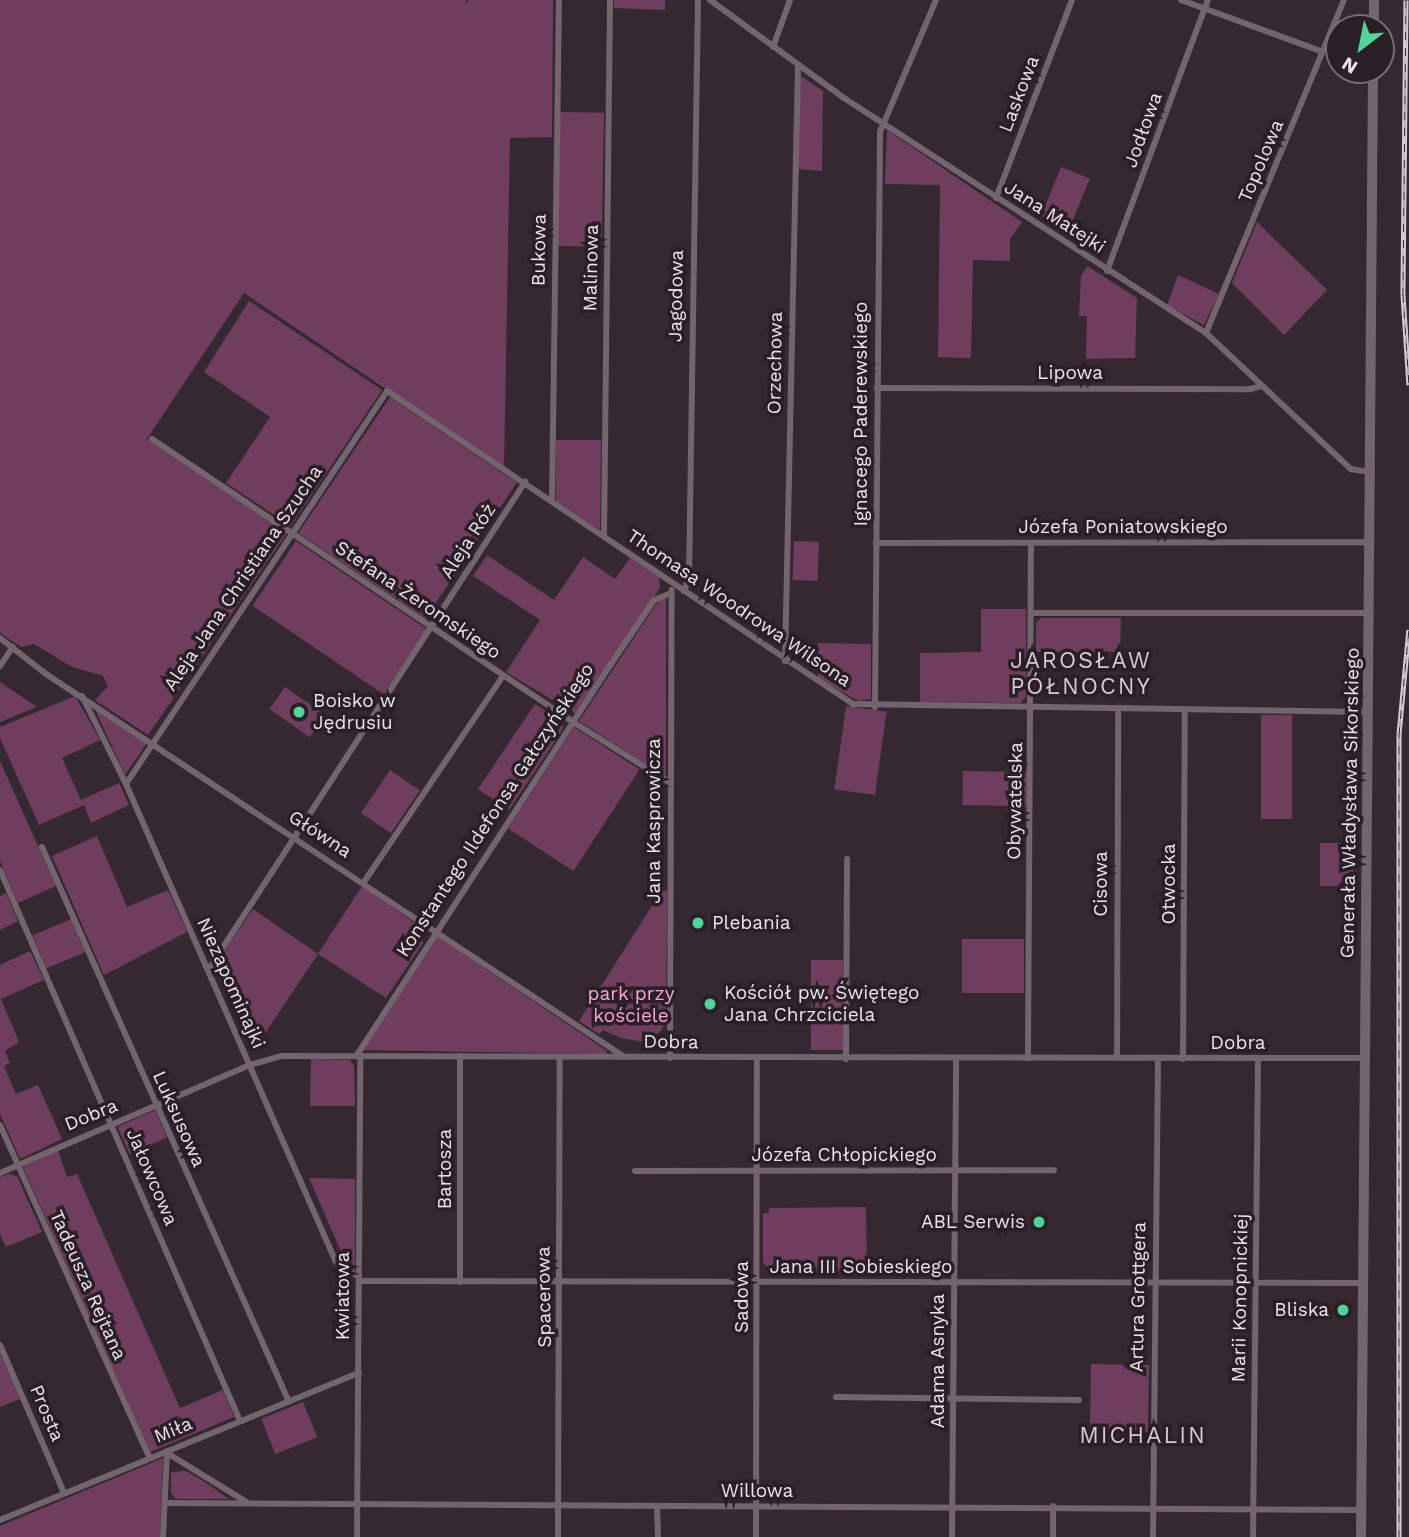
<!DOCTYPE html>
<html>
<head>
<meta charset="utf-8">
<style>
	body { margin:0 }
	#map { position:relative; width:1409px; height:1537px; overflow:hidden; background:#352831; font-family:"Work Sans",sans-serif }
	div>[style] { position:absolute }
	.green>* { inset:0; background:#6f3e5f; transform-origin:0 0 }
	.minor>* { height:6px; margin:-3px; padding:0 3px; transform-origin:3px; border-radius:3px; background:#73646e }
	.secondary>* { height:10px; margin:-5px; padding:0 5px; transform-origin:5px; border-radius:5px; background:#73646e }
	.rail>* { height:5px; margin-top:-2.5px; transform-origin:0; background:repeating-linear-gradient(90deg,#2b1f27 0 8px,#d6cdd2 0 16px); box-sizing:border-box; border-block:2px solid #d6cdd2 }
	.dots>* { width:19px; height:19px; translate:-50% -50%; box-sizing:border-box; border:4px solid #2b1f27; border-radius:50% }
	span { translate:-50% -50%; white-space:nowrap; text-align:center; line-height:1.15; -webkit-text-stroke:7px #2b1f27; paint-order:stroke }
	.street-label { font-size:19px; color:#ece3e8 }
	.poi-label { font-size:19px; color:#ece3e8 }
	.left { translate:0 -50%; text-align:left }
	.right { translate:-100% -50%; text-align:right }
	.park-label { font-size:19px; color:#fda1df }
	.quarter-label { font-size:23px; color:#d9c8d2; letter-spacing:2px }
	.north { position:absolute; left:1325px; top:14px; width:70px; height:70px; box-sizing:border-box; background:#2b1f27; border:2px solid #786d74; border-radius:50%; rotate:212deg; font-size:19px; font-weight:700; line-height:28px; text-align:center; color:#ece3e8 }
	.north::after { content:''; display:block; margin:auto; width:24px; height:32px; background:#52d397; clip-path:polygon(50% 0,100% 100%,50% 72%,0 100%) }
</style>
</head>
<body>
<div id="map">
	<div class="green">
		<div style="clip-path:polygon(0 0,465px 0,467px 4px,468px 0,553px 0,552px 137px,510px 138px,504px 469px,244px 293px,147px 439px,287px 533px,148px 735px,95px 700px,108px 686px,103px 676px,72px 667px,34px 644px,21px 647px,0 633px)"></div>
		<div style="clip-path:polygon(614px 0,665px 0,665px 10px,614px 8px)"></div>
		<div style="clip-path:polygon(799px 75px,823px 91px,822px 171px,797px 169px)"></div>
		<div style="left:560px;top:112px;width:44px;height:134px;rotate:1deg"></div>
		<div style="clip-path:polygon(887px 130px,1022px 222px,1010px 239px,1010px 261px,973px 260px,971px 358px,938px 357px,940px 185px,885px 184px)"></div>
		<div style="left:1061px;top:167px;width:31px;height:53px;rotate:22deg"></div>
		<div style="clip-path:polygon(1257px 222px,1327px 290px,1284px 335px,1232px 283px)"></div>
		<div style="clip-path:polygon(1087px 266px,1137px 298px,1135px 358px,1086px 359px,1087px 316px,1079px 316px,1081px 276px)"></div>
		<div style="clip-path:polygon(1178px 275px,1219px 294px,1204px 325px,1167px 305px)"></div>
		<div style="clip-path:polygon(249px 301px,382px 390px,291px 526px,226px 483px,270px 417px,204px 372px)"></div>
		<div style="left:390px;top:397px;width:153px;height:164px;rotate:34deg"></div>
		<div style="clip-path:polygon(556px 440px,601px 440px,600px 530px,556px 501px)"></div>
		<div style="left:296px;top:541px;width:158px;height:78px;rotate:34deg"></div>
		<div style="left:794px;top:541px;width:25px;height:39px;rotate:2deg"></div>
		<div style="clip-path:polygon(487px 555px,554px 600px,583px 557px,615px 579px,630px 558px,659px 577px,660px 588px,576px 714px,506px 672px,540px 620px,473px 576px)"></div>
		<div style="clip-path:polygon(660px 598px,666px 599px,666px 777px,579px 721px)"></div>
		<div style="clip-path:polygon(981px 609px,1026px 609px,1026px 697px,1020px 703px,920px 702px,920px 653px,981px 652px)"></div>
		<div style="clip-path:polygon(1041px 618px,1121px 618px,1120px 652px,1036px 652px,1036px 623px)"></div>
		<div style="clip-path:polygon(818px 643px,871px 644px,871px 699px,858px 701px,818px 678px)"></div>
		<div style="clip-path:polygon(0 682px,37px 707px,0 722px)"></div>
		<div style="left:285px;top:687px;width:49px;height:27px;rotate:35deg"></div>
		<div style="clip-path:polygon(75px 696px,100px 740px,62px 758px,81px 800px,119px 783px,129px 805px,91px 823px,84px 805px,39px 825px,0 738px,0 727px)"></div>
		<div style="clip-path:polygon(535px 704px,561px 721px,563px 729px,509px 810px,478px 789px)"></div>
		<div style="left:846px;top:706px;width:41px;height:84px;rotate:8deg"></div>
		<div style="clip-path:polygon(95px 709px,147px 743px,125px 775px)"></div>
		<div style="left:1261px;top:715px;width:31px;height:104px"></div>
		<div style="left:574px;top:727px;width:78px;height:121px;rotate:33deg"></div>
		<div style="clip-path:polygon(0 761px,56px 886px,18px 903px,0 861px)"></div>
		<div style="left:390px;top:770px;width:36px;height:52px;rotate:34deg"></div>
		<div style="left:963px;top:771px;width:64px;height:34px;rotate:1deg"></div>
		<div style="clip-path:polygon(97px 836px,127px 907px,168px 890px,187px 932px,104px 975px,52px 856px)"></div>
		<div style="left:1320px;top:843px;width:33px;height:43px"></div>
		<div style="clip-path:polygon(362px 886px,415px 923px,423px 943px,386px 998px,318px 954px,256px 1047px,248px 1042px,216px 971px,218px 960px,253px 909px,318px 954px)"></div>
		<div style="clip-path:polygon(662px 890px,667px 891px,666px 1021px,660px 1032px,644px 1042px,621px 1038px,603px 1030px,599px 1034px,579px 1021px)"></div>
		<div style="clip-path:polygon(6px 893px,18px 921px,0 930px,0 896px)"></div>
		<div style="left:71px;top:919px;width:36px;height:42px;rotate:67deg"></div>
		<div style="clip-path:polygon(437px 936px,607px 1051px,606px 1054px,361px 1050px)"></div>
		<div style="left:962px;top:939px;width:62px;height:54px"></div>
		<div style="clip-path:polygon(30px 951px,44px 980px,1px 999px,19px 1042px,5px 1051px,10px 1063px,4px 1066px,16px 1094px,38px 1085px,62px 1139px,20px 1159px,0 1114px,0 965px)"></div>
		<div style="left:811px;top:960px;width:32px;height:90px"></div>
		<div style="clip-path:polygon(311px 1059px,349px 1060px,354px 1065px,355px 1106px,310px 1106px)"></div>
		<div style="left:155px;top:1110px;width:30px;height:41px;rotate:66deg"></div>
		<div style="clip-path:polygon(58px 1150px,67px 1177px,77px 1174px,180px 1408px,223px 1390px,234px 1417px,150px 1452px,23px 1167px)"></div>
		<div style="clip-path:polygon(8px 1174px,17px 1176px,42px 1232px,6px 1247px,0 1234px,0 1177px)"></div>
		<div style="clip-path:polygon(309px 1178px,355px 1179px,355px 1271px,349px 1270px)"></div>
		<div style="clip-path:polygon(866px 1207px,867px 1271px,771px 1271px,763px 1263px,763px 1213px,769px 1213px,769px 1208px)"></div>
		<div style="clip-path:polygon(0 1353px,20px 1399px,0 1407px)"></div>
		<div style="left:1091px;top:1364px;width:58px;height:67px;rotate:1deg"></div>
		<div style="left:303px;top:1402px;width:38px;height:45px;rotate:68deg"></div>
		<div style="clip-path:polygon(163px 1458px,160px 1537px,0 1537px,0 1526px)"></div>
		<div style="clip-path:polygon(186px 1471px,205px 1482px,229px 1499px,176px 1499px,171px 1493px,171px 1472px)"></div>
	</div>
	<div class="minor">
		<div style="left:710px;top:0;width:166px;rotate:36.2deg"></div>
		<div style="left:844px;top:98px;width:432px;rotate:33deg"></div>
		<div style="left:1206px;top:333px;width:199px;rotate:43.2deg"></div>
		<div style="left:1351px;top:469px;width:20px;rotate:9deg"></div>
		<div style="left:1181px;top:0;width:151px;rotate:20.1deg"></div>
		<div style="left:773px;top:47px;width:50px;rotate:-70.1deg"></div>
		<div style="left:996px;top:198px;width:212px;rotate:-69deg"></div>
		<div style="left:1107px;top:271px;width:289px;rotate:-69.6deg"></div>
		<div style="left:1206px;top:333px;width:360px;rotate:-67.5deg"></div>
		<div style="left:877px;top:388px;width:373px;rotate:0.2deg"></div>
		<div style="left:1250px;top:389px;width:12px;rotate:-14deg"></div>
		<div style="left:152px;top:439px;width:507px;rotate:33.91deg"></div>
		<div style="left:573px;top:722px;width:113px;rotate:32deg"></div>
		<div style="left:552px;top:501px;width:501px;rotate:-89.2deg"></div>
		<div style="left:604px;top:536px;width:536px;rotate:-89.36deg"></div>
		<div style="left:876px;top:543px;width:494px;rotate:-0.1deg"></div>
		<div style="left:684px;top:591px;width:14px;rotate:-69deg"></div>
		<div style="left:689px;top:578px;width:578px;rotate:-89.11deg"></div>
		<div style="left:1032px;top:613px;width:337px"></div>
		<div style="left:0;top:638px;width:58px;rotate:38deg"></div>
		<div style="left:46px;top:674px;width:692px;rotate:33.51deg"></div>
		<div style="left:785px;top:661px;width:595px;rotate:-88.75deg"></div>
		<div style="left:0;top:666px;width:23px;rotate:-56deg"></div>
		<div style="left:82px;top:696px;width:98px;rotate:63.4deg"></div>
		<div style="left:126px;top:784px;width:520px;rotate:66.29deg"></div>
		<div style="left:335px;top:1260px;width:12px;rotate:55deg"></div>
		<div style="left:342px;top:1270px;width:18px;rotate:19deg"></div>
		<div style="left:875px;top:707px;width:575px;rotate:-89.5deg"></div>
		<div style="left:880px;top:132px;width:143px;rotate:-67deg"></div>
		<div style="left:126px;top:784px;width:472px;rotate:-56.4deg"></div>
		<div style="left:387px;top:391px;width:561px;rotate:33.89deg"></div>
		<div style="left:853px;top:704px;width:515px;rotate:0.89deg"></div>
		<div style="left:42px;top:847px;width:607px;rotate:66.01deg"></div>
		<div style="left:0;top:870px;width:601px;rotate:66.46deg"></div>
		<div style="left:364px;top:882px;width:249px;rotate:-56deg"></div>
		<div style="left:209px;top:969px;width:581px;rotate:-57.02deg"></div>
		<div style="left:357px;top:1055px;width:455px;rotate:-57deg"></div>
		<div style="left:605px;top:673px;width:88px;rotate:-56.1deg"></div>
		<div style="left:654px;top:600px;width:18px;rotate:-22deg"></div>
		<div style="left:460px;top:1056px;width:226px;rotate:90deg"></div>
		<div style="left:670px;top:1058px;width:468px;rotate:-89.8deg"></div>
		<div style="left:1028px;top:1058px;width:515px;rotate:-89.67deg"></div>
		<div style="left:1117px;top:1058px;width:348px;rotate:-89.8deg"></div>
		<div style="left:846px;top:1059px;width:200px;rotate:-89.7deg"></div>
		<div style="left:1183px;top:1059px;width:349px;rotate:-89.7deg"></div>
		<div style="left:0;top:1125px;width:364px;rotate:65.8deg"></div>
		<div style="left:635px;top:1171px;width:419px;rotate:-0.1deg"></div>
		<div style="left:0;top:1173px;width:272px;rotate:-23.4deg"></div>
		<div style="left:250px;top:1065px;width:33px;rotate:-16deg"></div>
		<div style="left:282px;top:1056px;width:1083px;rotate:0.11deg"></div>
		<div style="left:359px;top:1281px;width:1004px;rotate:0.11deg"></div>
		<div style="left:0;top:1345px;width:161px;rotate:66.6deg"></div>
		<div style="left:836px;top:1397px;width:243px;rotate:0.7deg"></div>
		<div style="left:167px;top:1453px;width:95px;rotate:31.7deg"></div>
		<div style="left:165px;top:1503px;width:1196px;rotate:0.34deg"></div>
		<div style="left:657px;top:1507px;width:30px;rotate:88deg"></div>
		<div style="left:0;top:1520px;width:388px;rotate:-22.3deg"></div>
		<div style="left:163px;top:1537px;width:86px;rotate:-87.3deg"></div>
		<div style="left:357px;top:1537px;width:482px;rotate:-89.6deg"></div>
		<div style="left:558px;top:1537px;width:480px;rotate:-89.8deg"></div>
		<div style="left:756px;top:1537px;width:479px;rotate:-89.9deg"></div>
		<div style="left:952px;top:1537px;width:479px;rotate:-89.5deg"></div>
		<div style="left:1053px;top:1537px;width:31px;rotate:-90deg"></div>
		<div style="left:1153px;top:1537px;width:479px;rotate:-89.4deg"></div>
		<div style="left:1253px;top:1537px;width:478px;rotate:-89.4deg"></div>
	</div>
	<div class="secondary">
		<div style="left:1374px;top:28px;width:28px;rotate:-90deg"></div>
		<div style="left:1361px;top:1537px;width:1467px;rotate:-89.53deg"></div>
	</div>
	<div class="rail">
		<div style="left:1406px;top:0;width:295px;rotate:90.6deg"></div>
		<div style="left:1403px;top:295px;width:90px;rotate:86.2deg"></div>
		<div style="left:1399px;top:1537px;width:803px;rotate:-90deg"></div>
		<div style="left:1399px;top:734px;width:105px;rotate:-84.6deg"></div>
	</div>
	<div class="dots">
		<div style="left:299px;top:712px;background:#52d397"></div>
		<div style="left:698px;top:923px;background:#52d397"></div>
		<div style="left:710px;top:1004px;background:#52d397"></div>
		<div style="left:1039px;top:1222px;background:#52d397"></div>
		<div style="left:1343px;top:1310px;background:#52d397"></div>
	</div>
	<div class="street-label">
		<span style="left:1019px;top:94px;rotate:-69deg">Laskowa</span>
		<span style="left:1143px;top:130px;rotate:-70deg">Jodłowa</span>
		<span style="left:1261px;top:161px;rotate:-67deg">Topolowa</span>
		<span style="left:1055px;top:217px;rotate:33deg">Jana Matejki</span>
		<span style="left:539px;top:250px;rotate:-89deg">Bukowa</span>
		<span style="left:591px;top:268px;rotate:-89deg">Malinowa</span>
		<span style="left:676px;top:296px;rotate:-89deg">Jagodowa</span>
		<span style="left:775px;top:363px;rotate:-89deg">Orzechowa</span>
		<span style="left:1070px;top:373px">Lipowa</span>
		<span style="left:861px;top:414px;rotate:-90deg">Ignacego Paderewskiego</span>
		<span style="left:1123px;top:527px">Józefa Poniatowskiego</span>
		<span style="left:468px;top:541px;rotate:-57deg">Aleja Róż</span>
		<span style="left:243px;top:578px;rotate:-56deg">Aleja Jana Christiana Szucha</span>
		<span style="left:418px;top:600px;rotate:34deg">Stefana Żeromskiego</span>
		<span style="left:739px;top:608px;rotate:34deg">Thomasa Woodrowa Wilsona</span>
		<span style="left:1015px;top:801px;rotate:-89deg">Obywatelska</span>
		<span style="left:1350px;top:803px;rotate:-89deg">Generała Władysława Sikorskiego</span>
		<span style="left:495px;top:810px;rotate:-57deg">Konstantego Ildefonsa Gałczyńskiego</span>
		<span style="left:654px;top:821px;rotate:-90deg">Jana Kasprowicza</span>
		<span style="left:320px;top:834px;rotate:33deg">Główna</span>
		<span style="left:1101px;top:884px;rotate:-90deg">Cisowa</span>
		<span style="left:1169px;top:884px;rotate:-90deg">Otwocka</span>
		<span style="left:231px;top:983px;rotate:66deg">Niezapominajki</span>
		<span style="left:671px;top:1042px;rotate:1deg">Dobra</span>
		<span style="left:1238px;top:1043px">Dobra</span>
		<span style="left:91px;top:1115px;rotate:-22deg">Dobra</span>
		<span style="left:179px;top:1119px;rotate:66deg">Luksusowa</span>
		<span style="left:844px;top:1155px">Józefa Chłopickiego</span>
		<span style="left:445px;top:1169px;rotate:-90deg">Bartosza</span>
		<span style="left:152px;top:1177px;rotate:67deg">Jałowcowa</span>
		<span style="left:861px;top:1267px">Jana III Sobieskiego</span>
		<span style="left:88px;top:1285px;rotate:66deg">Tadeusza Rejtana</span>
		<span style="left:343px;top:1296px;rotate:-90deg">Kwiatowa</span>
		<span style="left:544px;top:1297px;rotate:-91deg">Spacerowa</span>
		<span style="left:742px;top:1297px;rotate:-90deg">Sadowa</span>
		<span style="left:1138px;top:1297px;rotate:-89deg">Artura Grottgera</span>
		<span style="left:1240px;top:1298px;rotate:-89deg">Marii Konopnickiej</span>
		<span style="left:938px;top:1361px;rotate:-90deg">Adama Asnyka</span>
		<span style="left:47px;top:1413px;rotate:67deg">Prosta</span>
		<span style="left:173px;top:1430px;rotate:-22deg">Miła</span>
		<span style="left:757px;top:1491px">Willowa</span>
	</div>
	<div class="poi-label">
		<span class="left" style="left:313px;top:712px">Boisko w<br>Jędrusiu</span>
		<span class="left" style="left:712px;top:923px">Plebania</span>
		<span class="left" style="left:724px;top:1004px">Kościół pw. Świętego<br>Jana Chrzciciela</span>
		<span class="right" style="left:1025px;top:1222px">ABL Serwis</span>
		<span class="right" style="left:1329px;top:1310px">Bliska</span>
	</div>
	<div class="park-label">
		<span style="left:631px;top:1005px">park przy<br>kościele</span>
	</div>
	<div class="quarter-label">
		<span style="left:1081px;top:674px">JAROSŁAW<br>PÓŁNOCNY</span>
		<span style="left:1143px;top:1436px">MICHALIN</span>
	</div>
	<div class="north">N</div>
</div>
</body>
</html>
